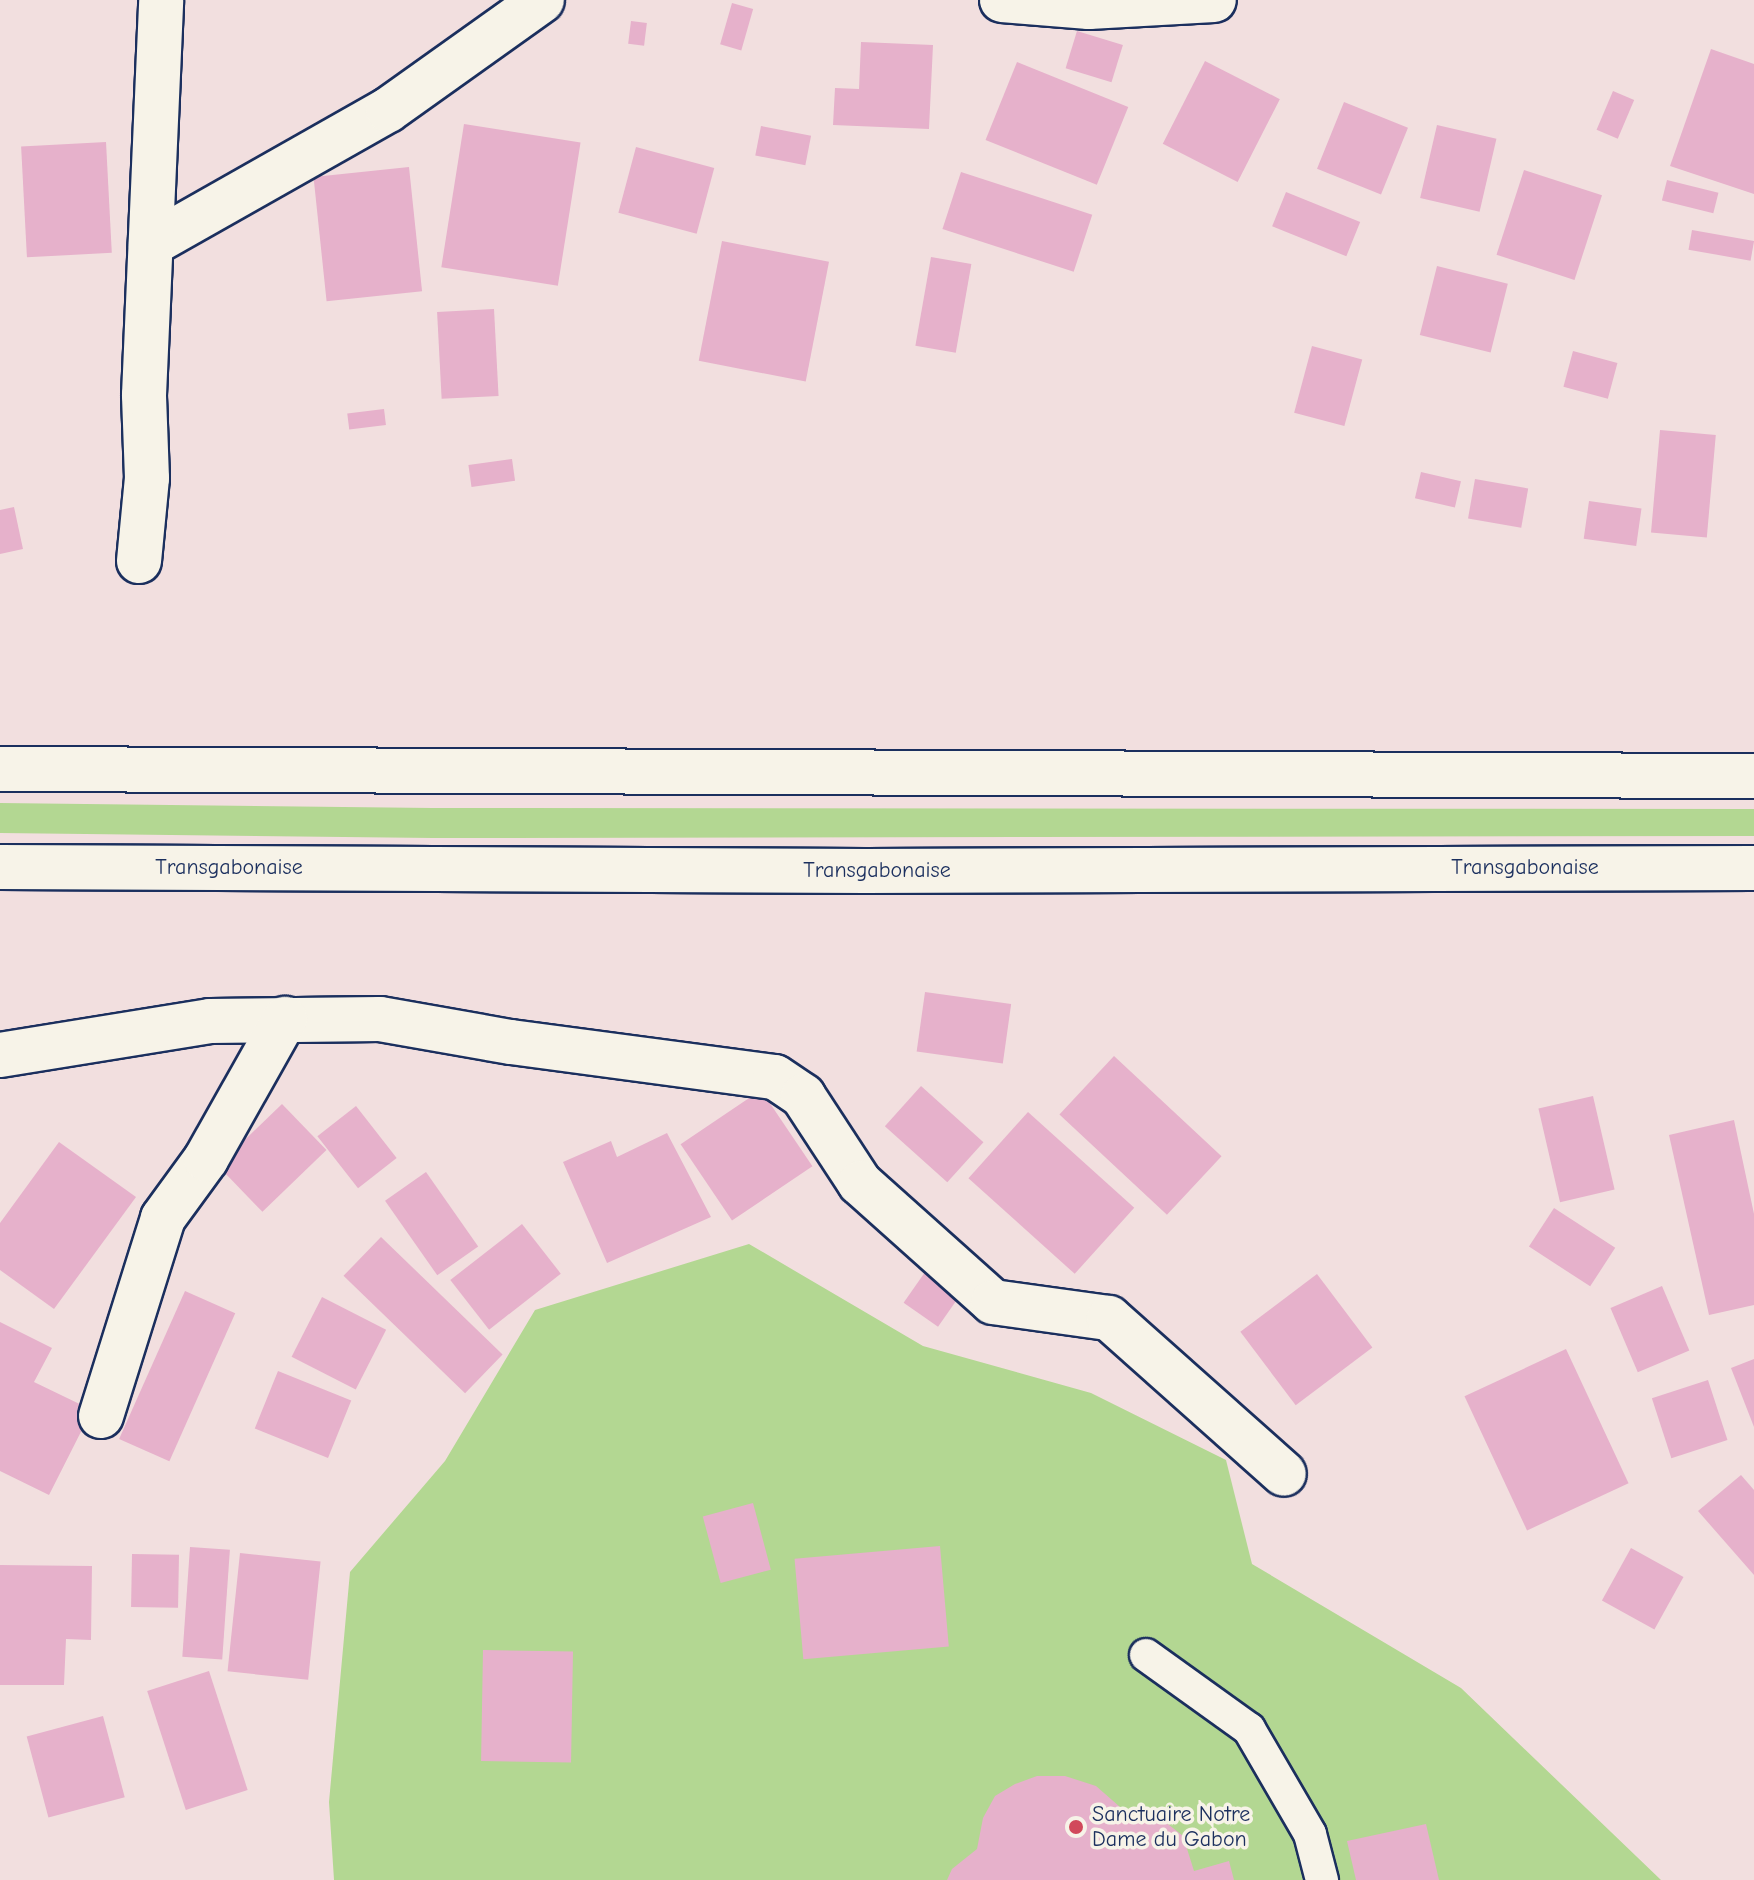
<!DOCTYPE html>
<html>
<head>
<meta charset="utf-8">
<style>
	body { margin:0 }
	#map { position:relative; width:1754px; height:1880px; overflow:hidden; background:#f2dfdf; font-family:"Comic Neue",sans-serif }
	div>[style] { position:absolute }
	.green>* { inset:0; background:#b3d792 }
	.building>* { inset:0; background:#e6b1cb; transform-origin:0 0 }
	.roads { filter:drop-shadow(2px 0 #1b2f5e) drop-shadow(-2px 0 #1b2f5e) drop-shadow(0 2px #1b2f5e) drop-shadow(0 -2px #1b2f5e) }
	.lane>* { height:32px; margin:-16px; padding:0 16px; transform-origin:16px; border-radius:16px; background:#f7f3e8 }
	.street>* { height:44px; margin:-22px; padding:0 22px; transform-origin:22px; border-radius:22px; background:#f7f3e8 }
	.highway>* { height:44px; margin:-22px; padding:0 22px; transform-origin:22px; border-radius:22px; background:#f7f3e8 }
	.dots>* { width:22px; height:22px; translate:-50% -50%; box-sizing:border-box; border:4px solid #f7f3e8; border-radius:50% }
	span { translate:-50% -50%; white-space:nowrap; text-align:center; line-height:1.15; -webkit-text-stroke:7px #f7f3e8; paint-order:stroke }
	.street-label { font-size:22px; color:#1b2f5e }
	.poi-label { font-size:22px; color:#1b2f5e }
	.left { translate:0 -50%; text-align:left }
</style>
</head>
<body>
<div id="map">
	<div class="green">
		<div style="clip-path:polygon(0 803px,433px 808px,1754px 809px,1754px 836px,433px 838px,0 833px)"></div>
		<div style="clip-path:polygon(749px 1244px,923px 1346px,1091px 1393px,1226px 1460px,1252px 1564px,1461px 1688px,1661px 1880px,334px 1880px,329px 1802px,350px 1572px,445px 1461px,535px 1310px)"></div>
	</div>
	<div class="building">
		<div style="left:732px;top:3px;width:22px;height:43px;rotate:16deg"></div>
		<div style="left:631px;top:21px;width:16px;height:23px;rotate:7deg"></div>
		<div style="left:1077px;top:31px;width:48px;height:39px;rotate:17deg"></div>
		<div style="clip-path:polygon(861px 42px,933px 45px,929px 129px,833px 125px,835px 88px,859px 89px)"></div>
		<div style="clip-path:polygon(1711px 49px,1754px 64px,1754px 194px,1670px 166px)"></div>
		<div style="left:1205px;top:61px;width:84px;height:93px;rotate:27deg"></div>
		<div style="left:1017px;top:62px;width:120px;height:84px;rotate:22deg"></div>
		<div style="left:1613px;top:91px;width:23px;height:42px;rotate:23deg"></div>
		<div style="left:1344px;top:102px;width:69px;height:72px;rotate:22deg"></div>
		<div style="left:464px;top:124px;width:118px;height:145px;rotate:9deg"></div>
		<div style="left:1437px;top:125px;width:61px;height:75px;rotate:13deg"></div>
		<div style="left:761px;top:126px;width:51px;height:30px;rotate:11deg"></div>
		<div style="left:106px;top:142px;width:111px;height:85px;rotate:87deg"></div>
		<div style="left:636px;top:147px;width:81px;height:68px;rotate:15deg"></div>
		<div style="left:409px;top:167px;width:125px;height:96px;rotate:84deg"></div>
		<div style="left:1524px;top:170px;width:82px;height:89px;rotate:18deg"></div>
		<div style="left:961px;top:172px;width:138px;height:60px;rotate:18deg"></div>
		<div style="left:1667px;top:180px;width:53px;height:21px;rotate:14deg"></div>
		<div style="left:1286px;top:192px;width:80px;height:37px;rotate:22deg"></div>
		<div style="left:1692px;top:230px;width:63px;height:20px;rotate:10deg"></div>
		<div style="left:722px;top:241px;width:109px;height:122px;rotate:11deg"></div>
		<div style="left:931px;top:257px;width:41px;height:90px;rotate:10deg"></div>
		<div style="left:1437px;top:266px;width:73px;height:71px;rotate:14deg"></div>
		<div style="left:494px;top:309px;width:87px;height:57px;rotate:87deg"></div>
		<div style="left:1312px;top:346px;width:52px;height:69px;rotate:15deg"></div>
		<div style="left:1573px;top:351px;width:46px;height:37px;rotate:15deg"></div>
		<div style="left:384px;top:409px;width:16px;height:37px;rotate:83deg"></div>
		<div style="left:1660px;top:430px;width:56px;height:103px;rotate:5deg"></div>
		<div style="left:512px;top:459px;width:22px;height:44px;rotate:82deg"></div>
		<div style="left:1421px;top:472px;width:41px;height:27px;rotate:13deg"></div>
		<div style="left:1475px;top:479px;width:54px;height:40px;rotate:10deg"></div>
		<div style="left:1589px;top:501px;width:53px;height:38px;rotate:8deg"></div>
		<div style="clip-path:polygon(14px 507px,23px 549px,0 554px,0 510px)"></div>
		<div style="left:925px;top:992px;width:87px;height:60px;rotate:8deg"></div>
		<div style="left:1114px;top:1056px;width:147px;height:80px;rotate:43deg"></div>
		<div style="left:921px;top:1086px;width:84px;height:54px;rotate:42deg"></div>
		<div style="left:761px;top:1090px;width:92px;height:97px;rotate:56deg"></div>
		<div style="left:1593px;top:1096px;width:96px;height:56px;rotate:77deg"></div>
		<div style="left:282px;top:1104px;width:64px;height:89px;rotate:46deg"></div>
		<div style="left:356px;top:1106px;width:66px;height:49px;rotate:52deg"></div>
		<div style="left:1028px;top:1112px;width:143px;height:89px;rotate:42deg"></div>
		<div style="clip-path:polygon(1734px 1120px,1754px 1214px,1754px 1305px,1709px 1315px,1669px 1135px)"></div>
		<div style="clip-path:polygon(667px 1133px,711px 1217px,607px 1263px,563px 1162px,611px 1141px,617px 1157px)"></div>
		<div style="clip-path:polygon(59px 1142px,136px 1197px,54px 1309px,0 1270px,0 1223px)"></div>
		<div style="left:426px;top:1172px;width:91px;height:50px;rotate:55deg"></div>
		<div style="left:1554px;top:1208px;width:73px;height:46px;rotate:33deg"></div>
		<div style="left:522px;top:1224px;width:63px;height:91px;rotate:52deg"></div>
		<div style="left:381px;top:1237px;width:169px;height:54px;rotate:44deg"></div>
		<div style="left:930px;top:1265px;width:42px;height:46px;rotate:35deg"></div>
		<div style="left:1317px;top:1274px;width:92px;height:96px;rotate:53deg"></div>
		<div style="left:1662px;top:1286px;width:70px;height:56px;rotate:67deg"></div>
		<div style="left:185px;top:1291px;width:55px;height:162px;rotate:24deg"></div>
		<div style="left:322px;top:1297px;width:72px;height:67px;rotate:27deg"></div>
		<div style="clip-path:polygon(0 1322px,52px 1348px,34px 1382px,92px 1410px,49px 1495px,0 1471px)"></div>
		<div style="left:1566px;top:1349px;width:148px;height:112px;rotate:65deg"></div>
		<div style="clip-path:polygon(1754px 1359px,1754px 1427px,1731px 1368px)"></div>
		<div style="left:278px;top:1371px;width:79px;height:62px;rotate:22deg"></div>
		<div style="left:1708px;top:1380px;width:63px;height:59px;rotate:72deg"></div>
		<div style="clip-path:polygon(1741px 1475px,1754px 1490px,1754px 1575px,1698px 1511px)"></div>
		<div style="left:753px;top:1503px;width:69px;height:52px;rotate:75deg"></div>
		<div style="left:940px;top:1546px;width:101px;height:146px;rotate:85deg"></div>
		<div style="left:190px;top:1547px;width:40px;height:110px;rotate:4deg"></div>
		<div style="left:1631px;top:1548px;width:60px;height:60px;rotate:29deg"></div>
		<div style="left:240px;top:1553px;width:81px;height:119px;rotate:6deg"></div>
		<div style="left:132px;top:1554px;width:47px;height:53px;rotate:1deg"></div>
		<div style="clip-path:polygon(0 1565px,92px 1566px,91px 1640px,66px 1639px,64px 1685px,0 1685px)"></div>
		<div style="left:483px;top:1650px;width:90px;height:111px;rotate:1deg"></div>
		<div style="left:209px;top:1671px;width:125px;height:65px;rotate:72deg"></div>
		<div style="left:103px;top:1716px;width:84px;height:79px;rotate:75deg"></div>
		<div style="clip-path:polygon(1037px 1776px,1065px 1776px,1096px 1786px,1120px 1807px,1159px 1817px,1183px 1836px,1194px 1871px,1229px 1861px,1234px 1880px,947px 1880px,952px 1869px,977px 1849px,983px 1818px,995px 1796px,1015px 1784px)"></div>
		<div style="clip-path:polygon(1426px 1824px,1439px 1880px,1356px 1880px,1347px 1841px)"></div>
	</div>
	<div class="roads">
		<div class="lane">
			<div style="left:1146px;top:1655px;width:127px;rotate:35.7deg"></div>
			<div style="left:1249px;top:1729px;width:121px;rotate:59.8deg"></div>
			<div style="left:1310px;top:1834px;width:48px;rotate:75.4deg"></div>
		</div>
		<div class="street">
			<div style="left:1002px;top:0;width:87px;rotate:4.6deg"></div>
			<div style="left:1089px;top:7px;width:125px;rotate:-3.2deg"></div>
			<div style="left:151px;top:244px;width:272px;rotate:-29.5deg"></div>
			<div style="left:388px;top:110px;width:189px;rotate:-35.5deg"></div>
			<div style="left:139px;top:561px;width:83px;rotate:-84.5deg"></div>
			<div style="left:147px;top:478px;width:83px;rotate:-92.1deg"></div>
			<div style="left:144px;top:395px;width:395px;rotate:-87.5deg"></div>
			<div style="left:0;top:1055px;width:213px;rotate:-9.2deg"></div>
			<div style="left:210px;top:1021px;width:170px;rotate:-0.7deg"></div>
			<div style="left:380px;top:1019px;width:133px;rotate:10deg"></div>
			<div style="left:511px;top:1042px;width:266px;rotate:7.6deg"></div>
			<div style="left:775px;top:1077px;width:34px;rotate:34deg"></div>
			<div style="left:803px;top:1096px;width:104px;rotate:56.8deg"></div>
			<div style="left:860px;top:1183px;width:178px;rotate:41.8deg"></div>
			<div style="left:993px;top:1302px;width:117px;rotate:7.9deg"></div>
			<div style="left:1109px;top:1318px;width:234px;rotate:41.7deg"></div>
			<div style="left:101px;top:1416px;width:207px;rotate:-72.6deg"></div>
			<div style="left:163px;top:1218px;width:73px;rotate:-53.9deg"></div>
			<div style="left:206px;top:1159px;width:161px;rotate:-60.6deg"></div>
		</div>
		<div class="highway">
			<div style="left:0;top:769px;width:1754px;rotate:0.23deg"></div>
			<div style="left:0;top:867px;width:866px;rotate:0.26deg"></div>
			<div style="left:866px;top:871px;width:888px;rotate:-0.19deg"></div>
		</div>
	</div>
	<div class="dots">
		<div style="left:1076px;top:1827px;background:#d1495b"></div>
	</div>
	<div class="street-label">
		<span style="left:229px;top:868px">Transgabonaise</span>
		<span style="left:1525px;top:868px">Transgabonaise</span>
		<span style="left:877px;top:871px">Transgabonaise</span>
	</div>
	<div class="poi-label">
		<span class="left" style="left:1092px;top:1827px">Sanctuaire Notre<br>Dame du Gabon</span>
	</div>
</div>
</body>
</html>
